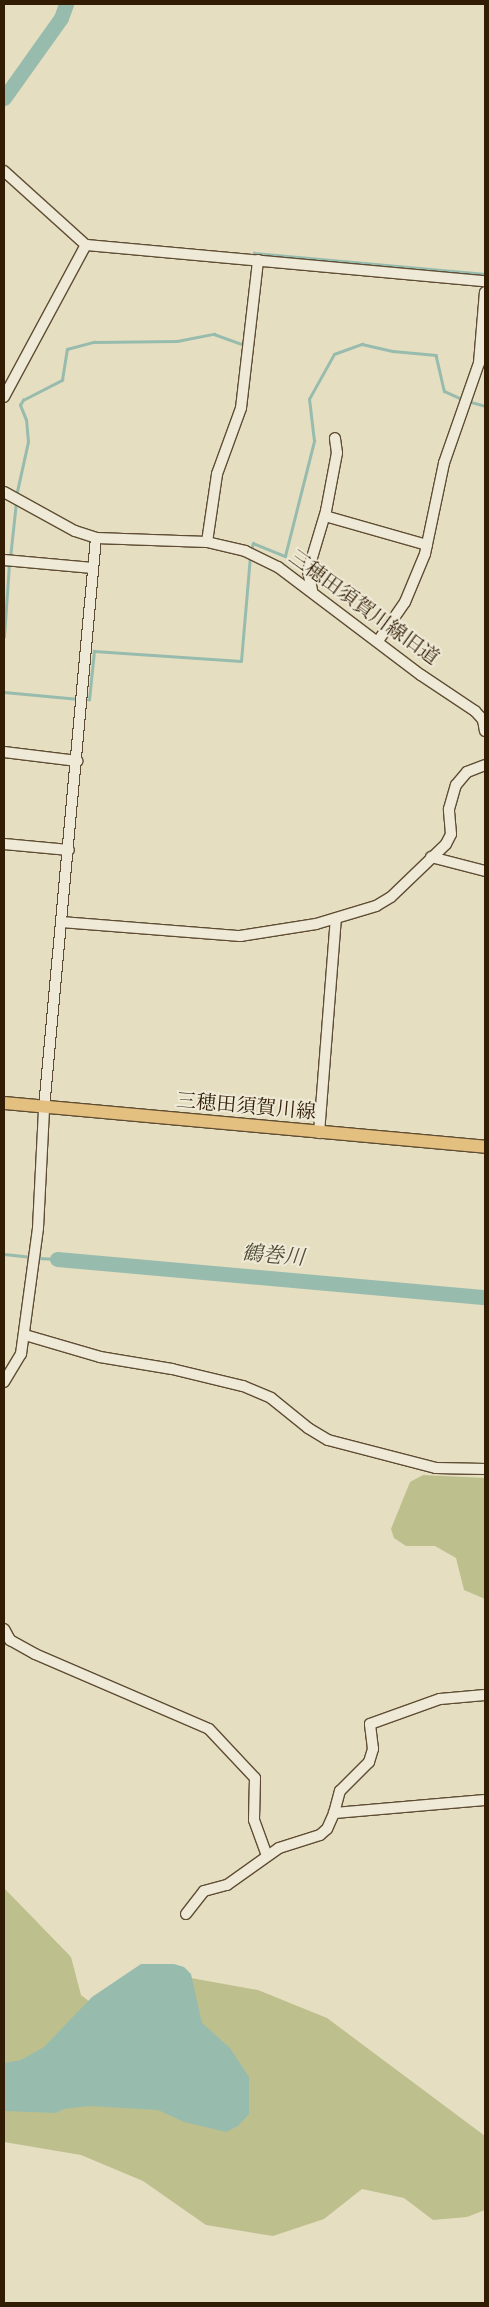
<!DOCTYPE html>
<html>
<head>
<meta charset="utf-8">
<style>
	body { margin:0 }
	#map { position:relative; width:489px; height:2307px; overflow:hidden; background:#e6dec1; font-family:"Old Standard TT","Noto Serif JP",serif }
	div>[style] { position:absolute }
	.green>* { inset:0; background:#bdbf8d }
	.water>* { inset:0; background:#97bcae }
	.stream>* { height:2.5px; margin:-1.25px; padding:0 1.25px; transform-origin:1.25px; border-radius:1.25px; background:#97bcae }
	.river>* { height:15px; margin:-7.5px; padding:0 7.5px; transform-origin:7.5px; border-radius:7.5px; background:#97bcae }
	.roads { filter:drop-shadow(1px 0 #5f4d33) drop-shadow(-1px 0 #5f4d33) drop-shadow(0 1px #5f4d33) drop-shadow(0 -1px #5f4d33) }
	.minor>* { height:10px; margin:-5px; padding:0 5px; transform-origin:5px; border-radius:5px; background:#efead7 }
	.major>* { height:12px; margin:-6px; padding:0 6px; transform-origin:6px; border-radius:6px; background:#e3bf80 }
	span { translate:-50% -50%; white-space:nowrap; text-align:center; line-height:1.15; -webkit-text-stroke:4px #efead7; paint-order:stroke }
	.street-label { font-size:20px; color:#321d04 }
	.water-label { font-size:21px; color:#504d37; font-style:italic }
	.frame { position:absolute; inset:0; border:5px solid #321d04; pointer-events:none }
</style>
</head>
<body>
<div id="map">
	<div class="green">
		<div style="clip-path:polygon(423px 1475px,485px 1478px,485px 1599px,464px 1590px,456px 1558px,435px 1546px,406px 1546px,394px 1538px,391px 1529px,410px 1482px)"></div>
		<div style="clip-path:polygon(4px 1888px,71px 1957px,81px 1995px,94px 2005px,174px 1975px,258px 1990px,327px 2018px,485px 2136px,485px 2210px,467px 2217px,433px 2220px,404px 2198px,362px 2189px,324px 2219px,273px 2236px,206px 2225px,143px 2181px,81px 2155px,4px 2142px)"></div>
	</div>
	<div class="water">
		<div style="clip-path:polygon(141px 1964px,174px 1964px,184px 1967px,191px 1974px,202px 2023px,230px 2048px,249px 2077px,249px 2114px,238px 2126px,226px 2132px,184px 2122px,158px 2110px,90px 2106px,64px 2109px,56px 2113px,4px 2111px,4px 2063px,21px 2060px,44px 2047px,92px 1997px)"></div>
	</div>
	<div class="stream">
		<div style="left:253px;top:257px;width:4px;rotate:-76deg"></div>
		<div style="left:254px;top:253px;width:232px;rotate:5.2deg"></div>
		<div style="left:251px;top:277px;width:15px;rotate:-82deg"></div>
		<div style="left:468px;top:401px;width:18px;rotate:16deg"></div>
		<div style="left:16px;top:496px;width:55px;rotate:-77.5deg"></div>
		<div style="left:28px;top:442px;width:22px;rotate:-95deg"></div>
		<div style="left:26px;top:420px;width:16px;rotate:-112deg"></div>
		<div style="left:20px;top:405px;width:6px;rotate:-59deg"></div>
		<div style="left:23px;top:400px;width:44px;rotate:-27.1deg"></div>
		<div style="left:62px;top:380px;width:31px;rotate:-81deg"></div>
		<div style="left:67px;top:349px;width:28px;rotate:-15deg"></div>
		<div style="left:94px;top:342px;width:83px;rotate:-0.7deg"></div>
		<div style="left:177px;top:341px;width:38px;rotate:-11deg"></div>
		<div style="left:214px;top:334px;width:33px;rotate:20deg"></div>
		<div style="left:251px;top:550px;width:7px;rotate:-74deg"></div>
		<div style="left:253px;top:543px;width:35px;rotate:22deg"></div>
		<div style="left:285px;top:556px;width:119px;rotate:-75.8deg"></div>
		<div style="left:314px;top:441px;width:42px;rotate:-96.8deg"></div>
		<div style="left:309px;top:399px;width:51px;rotate:-60.9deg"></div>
		<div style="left:334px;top:354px;width:30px;rotate:-20deg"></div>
		<div style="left:362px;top:344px;width:32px;rotate:13deg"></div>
		<div style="left:393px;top:351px;width:43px;rotate:5.3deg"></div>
		<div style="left:436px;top:355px;width:37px;rotate:77deg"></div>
		<div style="left:444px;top:391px;width:20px;rotate:24deg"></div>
		<div style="left:10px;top:558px;width:56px;rotate:-83.9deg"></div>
		<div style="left:4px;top:637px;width:73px;rotate:-86.1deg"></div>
		<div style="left:4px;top:692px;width:75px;rotate:5.3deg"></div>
		<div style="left:85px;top:700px;width:4px"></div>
		<div style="left:89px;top:700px;width:49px;rotate:-84.2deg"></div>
		<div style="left:94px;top:651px;width:147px;rotate:3.9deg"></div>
		<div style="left:241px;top:661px;width:105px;rotate:-85.1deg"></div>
		<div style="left:4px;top:1254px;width:28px;rotate:6deg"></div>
		<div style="left:38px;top:1258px;width:19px;rotate:3deg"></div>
	</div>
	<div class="river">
		<div style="left:4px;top:98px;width:98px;rotate:-54.5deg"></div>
		<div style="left:61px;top:18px;width:15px;rotate:-70deg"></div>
		<div style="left:57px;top:1259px;width:430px;rotate:5.1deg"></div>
	</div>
	<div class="roads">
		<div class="minor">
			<div style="left:4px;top:171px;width:110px;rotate:42.1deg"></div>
			<div style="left:86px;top:245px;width:401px;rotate:5.2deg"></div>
			<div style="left:4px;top:397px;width:173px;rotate:-61.7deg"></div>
			<div style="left:4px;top:492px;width:81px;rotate:28.8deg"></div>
			<div style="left:75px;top:531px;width:22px;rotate:18deg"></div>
			<div style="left:96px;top:538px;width:111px;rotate:2.1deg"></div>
			<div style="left:207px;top:542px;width:39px;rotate:13deg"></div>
			<div style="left:245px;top:551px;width:37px;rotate:26deg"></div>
			<div style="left:278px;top:567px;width:179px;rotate:37.1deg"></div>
			<div style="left:421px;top:675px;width:65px;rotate:33.7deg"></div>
			<div style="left:475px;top:711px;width:12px;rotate:48deg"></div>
			<div style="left:483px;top:720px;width:11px;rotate:80deg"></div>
			<div style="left:325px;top:516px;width:106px;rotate:15.9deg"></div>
			<div style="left:207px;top:542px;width:69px;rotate:-81.6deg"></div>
			<div style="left:217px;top:474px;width:70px;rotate:-70deg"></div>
			<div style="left:241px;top:408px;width:149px;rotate:-83.4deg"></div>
			<div style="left:4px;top:560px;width:89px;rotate:5.1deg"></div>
			<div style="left:312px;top:590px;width:19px;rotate:-102deg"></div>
			<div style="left:308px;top:571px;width:63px;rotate:-73.3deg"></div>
			<div style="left:326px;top:511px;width:59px;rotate:-79.3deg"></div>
			<div style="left:337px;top:453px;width:15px;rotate:-98deg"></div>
			<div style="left:378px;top:641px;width:47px;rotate:-55.3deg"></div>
			<div style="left:405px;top:602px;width:52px;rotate:-67.4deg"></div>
			<div style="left:425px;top:554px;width:93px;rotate:-78.2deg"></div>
			<div style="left:444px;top:463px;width:106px;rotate:-70.7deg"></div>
			<div style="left:479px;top:363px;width:71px;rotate:-85.2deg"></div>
			<div style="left:4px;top:752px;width:74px;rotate:7deg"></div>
			<div style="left:4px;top:844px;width:65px;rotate:5.3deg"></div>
			<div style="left:431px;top:857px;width:56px;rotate:14.5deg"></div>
			<div style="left:61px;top:922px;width:180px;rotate:4.5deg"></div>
			<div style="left:240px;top:936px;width:77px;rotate:-9deg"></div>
			<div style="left:316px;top:924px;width:63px;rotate:-16.7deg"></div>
			<div style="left:376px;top:906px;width:17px;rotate:-31deg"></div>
			<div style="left:391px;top:897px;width:76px;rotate:-43.9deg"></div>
			<div style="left:446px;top:844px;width:11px;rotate:-63deg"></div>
			<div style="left:451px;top:834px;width:25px;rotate:-95deg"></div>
			<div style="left:449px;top:809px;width:25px;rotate:-74deg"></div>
			<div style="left:456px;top:785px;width:17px;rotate:-50deg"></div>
			<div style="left:467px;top:772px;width:19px;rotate:-21deg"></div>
			<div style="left:319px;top:1133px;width:215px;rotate:-85.5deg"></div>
			<div style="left:25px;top:1335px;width:78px;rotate:16.3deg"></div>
			<div style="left:100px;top:1357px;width:73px;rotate:9.5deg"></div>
			<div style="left:172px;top:1369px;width:73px;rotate:13.5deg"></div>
			<div style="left:243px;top:1386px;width:30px;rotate:23deg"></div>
			<div style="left:271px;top:1398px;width:48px;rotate:39deg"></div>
			<div style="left:308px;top:1428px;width:23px;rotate:31deg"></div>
			<div style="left:328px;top:1440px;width:112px;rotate:14.5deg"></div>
			<div style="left:436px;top:1468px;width:49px;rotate:1.2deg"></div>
			<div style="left:4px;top:1382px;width:33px;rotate:-59deg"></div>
			<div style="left:21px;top:1354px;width:127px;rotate:-82.3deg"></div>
			<div style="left:38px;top:1228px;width:120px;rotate:-87.1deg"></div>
			<div style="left:44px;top:1108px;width:572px;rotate:-84.79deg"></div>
			<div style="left:4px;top:1629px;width:13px;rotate:61deg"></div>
			<div style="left:10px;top:1640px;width:29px;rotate:29deg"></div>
			<div style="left:35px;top:1654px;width:189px;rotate:23.3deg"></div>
			<div style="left:209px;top:1729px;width:67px;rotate:46.8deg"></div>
			<div style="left:255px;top:1778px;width:42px;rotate:91.4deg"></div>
			<div style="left:254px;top:1820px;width:38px;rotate:70deg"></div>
			<div style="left:334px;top:1813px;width:23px;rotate:-75deg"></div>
			<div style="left:340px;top:1791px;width:41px;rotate:-45deg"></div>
			<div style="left:369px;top:1762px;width:14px;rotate:-73deg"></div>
			<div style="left:373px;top:1749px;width:25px;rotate:-97deg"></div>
			<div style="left:370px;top:1724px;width:74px;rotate:-19.7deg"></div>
			<div style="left:440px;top:1699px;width:45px;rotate:-5.1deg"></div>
			<div style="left:186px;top:1914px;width:29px;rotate:-52deg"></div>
			<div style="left:204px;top:1891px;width:24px;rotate:-15deg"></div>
			<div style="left:227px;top:1885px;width:64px;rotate:-35.4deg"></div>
			<div style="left:279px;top:1848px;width:43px;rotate:-17.6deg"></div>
			<div style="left:320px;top:1835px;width:9px;rotate:-41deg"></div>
			<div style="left:327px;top:1829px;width:17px;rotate:-66deg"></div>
			<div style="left:334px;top:1813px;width:152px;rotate:-4.9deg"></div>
		</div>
		<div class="major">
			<div style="left:4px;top:1103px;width:483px;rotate:5.2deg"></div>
		</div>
	</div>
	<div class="street-label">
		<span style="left:363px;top:609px;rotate:36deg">三穂田須賀川線旧道</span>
		<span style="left:246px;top:1108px;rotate:5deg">三穂田須賀川線</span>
	</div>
	<div class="water-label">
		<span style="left:273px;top:1257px;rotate:5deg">鶴巻川</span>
	</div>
	<div class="frame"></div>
</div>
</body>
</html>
